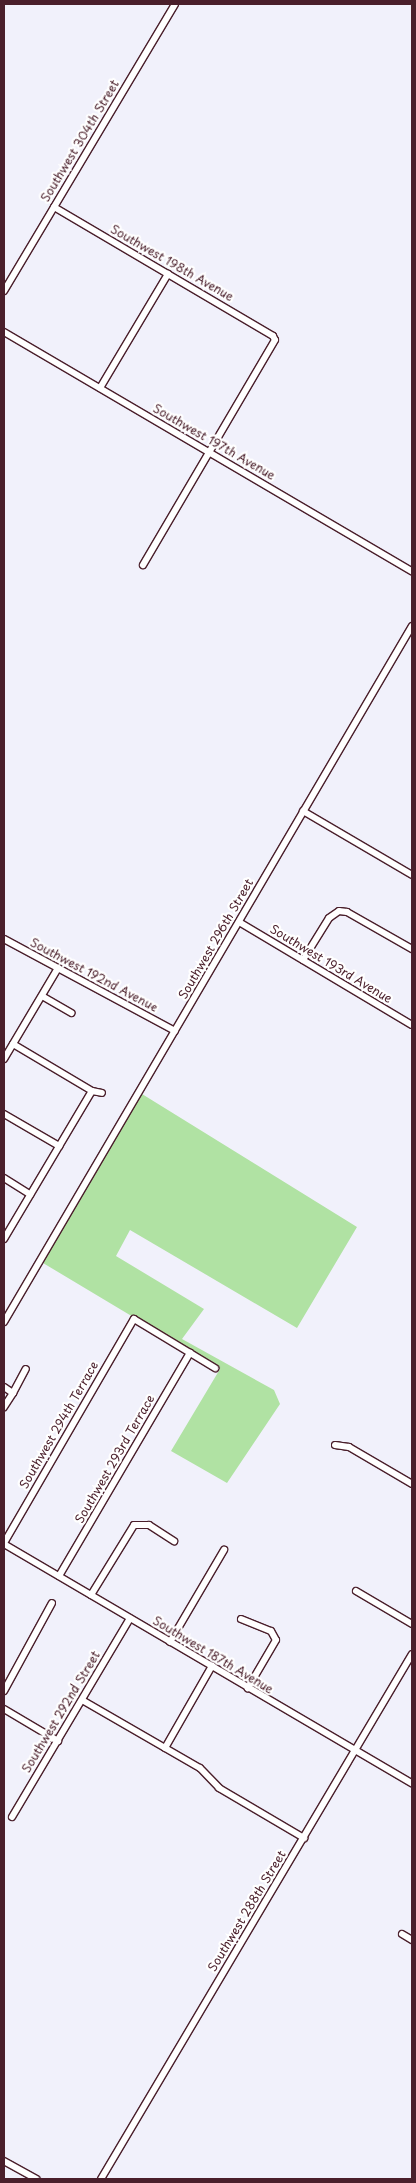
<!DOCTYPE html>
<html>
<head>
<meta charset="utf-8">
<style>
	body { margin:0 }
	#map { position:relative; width:416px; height:2183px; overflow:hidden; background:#f1f1fb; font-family:"Playpen Sans",sans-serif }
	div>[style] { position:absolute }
	.green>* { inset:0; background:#b0e2a3 }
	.roads { filter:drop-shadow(1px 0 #4a1f2b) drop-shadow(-1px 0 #4a1f2b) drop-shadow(0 1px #4a1f2b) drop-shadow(0 -1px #4a1f2b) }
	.minor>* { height:6px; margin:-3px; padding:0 3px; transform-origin:3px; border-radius:3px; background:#fff }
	span { translate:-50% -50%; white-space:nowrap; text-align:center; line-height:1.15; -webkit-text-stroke:4.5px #fff; paint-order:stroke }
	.street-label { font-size:12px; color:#4a1f2b }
	.frame { position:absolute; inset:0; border:5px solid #4a1f2b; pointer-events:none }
</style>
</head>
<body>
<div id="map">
	<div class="green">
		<div style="clip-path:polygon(142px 1094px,357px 1227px,297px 1328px,130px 1230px,116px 1256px,204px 1309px,182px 1339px,274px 1390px,280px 1404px,227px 1483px,171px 1451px,220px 1369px,43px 1263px)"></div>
	</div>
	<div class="roads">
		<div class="minor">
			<div style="left:54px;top:207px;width:254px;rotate:30.5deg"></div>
			<div style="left:273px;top:336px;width:4px;rotate:63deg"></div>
			<div style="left:275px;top:340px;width:261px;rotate:120.4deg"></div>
			<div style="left:4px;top:291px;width:334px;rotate:-59.2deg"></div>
			<div style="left:4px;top:332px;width:473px;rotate:30.4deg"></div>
			<div style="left:100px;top:388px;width:133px;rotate:-59.2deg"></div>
			<div style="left:303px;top:811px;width:126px;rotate:30.4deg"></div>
			<div style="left:239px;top:922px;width:201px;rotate:30.8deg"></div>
			<div style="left:4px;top:939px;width:194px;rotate:28.3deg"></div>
			<div style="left:303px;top:960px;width:49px;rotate:-58.2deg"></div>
			<div style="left:329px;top:918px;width:12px;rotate:-35deg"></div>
			<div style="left:339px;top:911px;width:8px;rotate:7deg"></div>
			<div style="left:347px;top:912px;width:75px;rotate:29.6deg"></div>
			<div style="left:42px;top:996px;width:34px;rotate:30deg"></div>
			<div style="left:13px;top:1044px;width:92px;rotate:30.7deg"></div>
			<div style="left:92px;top:1091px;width:10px;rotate:11deg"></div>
			<div style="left:4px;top:1059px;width:106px;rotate:-59.3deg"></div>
			<div style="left:4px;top:1114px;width:64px;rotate:30.2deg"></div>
			<div style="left:4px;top:1178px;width:31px;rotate:32deg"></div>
			<div style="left:4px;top:1239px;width:172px;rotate:-59.3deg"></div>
			<div style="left:4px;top:1322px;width:807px;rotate:-59.62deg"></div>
			<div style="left:4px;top:1387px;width:11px;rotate:34deg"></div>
			<div style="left:13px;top:1393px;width:17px;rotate:123deg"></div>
			<div style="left:13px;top:1393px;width:27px;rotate:-62deg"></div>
			<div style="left:335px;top:1445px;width:14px;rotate:8deg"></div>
			<div style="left:349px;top:1447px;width:73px;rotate:30.4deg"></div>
			<div style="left:4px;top:1543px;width:259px;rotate:-59.9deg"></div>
			<div style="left:134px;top:1319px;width:95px;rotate:31.2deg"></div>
			<div style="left:4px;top:1544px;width:473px;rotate:30.4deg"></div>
			<div style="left:59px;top:1576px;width:259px;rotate:-59.6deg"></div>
			<div style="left:356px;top:1591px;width:65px;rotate:30.5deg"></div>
			<div style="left:91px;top:1595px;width:82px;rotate:-58.4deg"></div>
			<div style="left:134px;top:1525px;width:15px"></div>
			<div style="left:149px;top:1525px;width:30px;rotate:33deg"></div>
			<div style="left:241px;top:1619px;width:32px;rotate:22deg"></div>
			<div style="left:271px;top:1631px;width:10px;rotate:61deg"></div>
			<div style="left:276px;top:1640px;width:56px;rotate:120.3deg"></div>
			<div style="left:170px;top:1642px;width:107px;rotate:-59.6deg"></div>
			<div style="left:4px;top:1691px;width:100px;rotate:-61.4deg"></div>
			<div style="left:82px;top:1700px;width:136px;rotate:30deg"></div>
			<div style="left:200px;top:1768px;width:28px;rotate:46deg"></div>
			<div style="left:219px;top:1788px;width:99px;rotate:30.5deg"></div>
			<div style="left:4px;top:1709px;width:63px;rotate:30.7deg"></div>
			<div style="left:165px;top:1748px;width:95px;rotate:-60.2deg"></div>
			<div style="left:12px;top:1817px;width:231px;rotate:-59.3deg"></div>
			<div style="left:402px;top:1934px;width:12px;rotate:31deg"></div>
			<div style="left:4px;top:2161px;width:37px;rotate:29deg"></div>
			<div style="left:101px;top:2179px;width:610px;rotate:-59.36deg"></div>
		</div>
	</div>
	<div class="street-label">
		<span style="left:80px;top:141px;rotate:-59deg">Southwest 304th Street</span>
		<span style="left:172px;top:263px;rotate:30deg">Southwest 198th Avenue</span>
		<span style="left:214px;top:442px;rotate:30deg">Southwest 197th Avenue</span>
		<span style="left:216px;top:939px;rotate:-60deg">Southwest 296th Street</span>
		<span style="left:331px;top:964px;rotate:31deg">Southwest 193rd Avenue</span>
		<span style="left:94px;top:975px;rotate:28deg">Southwest 192nd Avenue</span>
		<span style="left:59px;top:1425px;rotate:-60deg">Southwest 294th Terrace</span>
		<span style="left:115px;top:1459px;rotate:-60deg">Southwest 293rd Terrace</span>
		<span style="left:213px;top:1655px;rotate:31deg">Southwest 187th Avenue</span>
		<span style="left:61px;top:1712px;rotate:-59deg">Southwest 292nd Street</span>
		<span style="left:247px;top:1911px;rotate:-59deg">Southwest 288th Street</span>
	</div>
	<div class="frame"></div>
</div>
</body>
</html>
